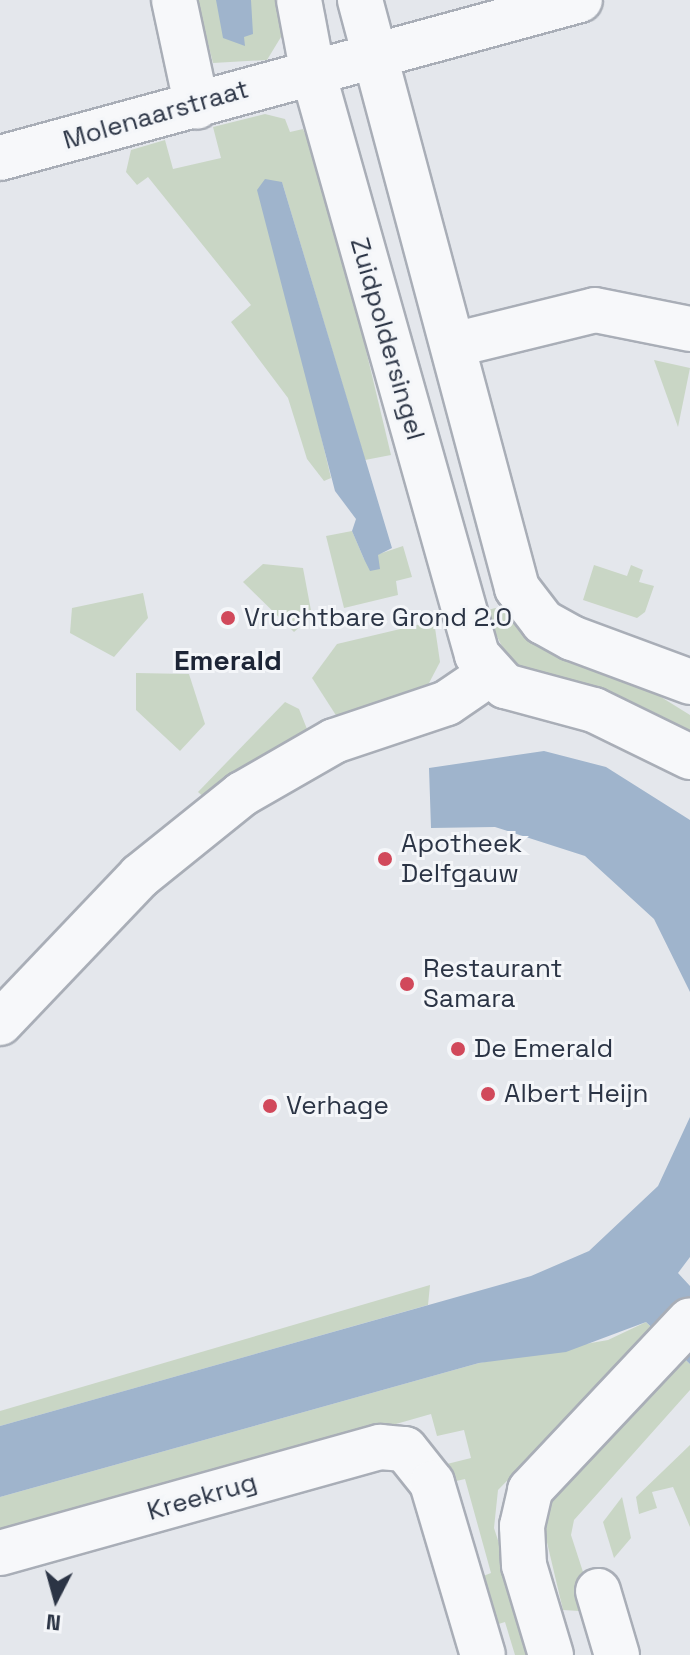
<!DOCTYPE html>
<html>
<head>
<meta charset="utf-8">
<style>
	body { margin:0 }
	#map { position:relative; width:690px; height:1655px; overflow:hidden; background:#e4e7ec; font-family:"Space Grotesk",sans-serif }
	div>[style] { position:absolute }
	.green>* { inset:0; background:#c9d6c5 }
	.water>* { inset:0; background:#9fb4cc }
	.roads { filter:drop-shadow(2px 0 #a9aeb7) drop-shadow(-2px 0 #a9aeb7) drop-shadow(0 2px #a9aeb7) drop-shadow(0 -2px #a9aeb7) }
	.minor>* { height:44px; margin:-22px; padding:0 22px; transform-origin:22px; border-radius:22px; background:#f7f8fa }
	.dots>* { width:22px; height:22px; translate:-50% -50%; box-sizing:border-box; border:4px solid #f4f6f9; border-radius:50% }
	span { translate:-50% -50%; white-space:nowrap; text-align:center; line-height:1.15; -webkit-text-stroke:6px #f4f6f9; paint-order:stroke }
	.street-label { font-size:26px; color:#2b3445 }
	.poi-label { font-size:26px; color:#2b3445 }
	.left { translate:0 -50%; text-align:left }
	.neighbourhood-label { font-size:28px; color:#1d2536; font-weight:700 }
	.north { position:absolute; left:16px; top:1559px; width:80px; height:80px; -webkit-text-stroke:6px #f4f6f9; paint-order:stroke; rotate:186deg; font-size:22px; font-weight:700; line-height:32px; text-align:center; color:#2b3445 }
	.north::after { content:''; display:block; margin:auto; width:28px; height:36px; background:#2b3445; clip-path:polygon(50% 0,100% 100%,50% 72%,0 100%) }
</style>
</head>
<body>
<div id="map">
	<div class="green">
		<div style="clip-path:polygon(197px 0,281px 0,287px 27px,267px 60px,213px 63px)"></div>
		<div style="clip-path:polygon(265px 114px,285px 119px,290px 132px,303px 129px,327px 187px,391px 455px,365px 460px,282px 182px,308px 381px,331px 478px,324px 481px,307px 459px,288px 398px,231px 322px,251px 305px,148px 177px,137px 185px,126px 172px,131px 150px,165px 140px,173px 169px,221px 158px,213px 127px)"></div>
		<div style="clip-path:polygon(654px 360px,690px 368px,678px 427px)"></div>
		<div style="clip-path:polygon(352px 531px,364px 559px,403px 546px,412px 577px,396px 581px,398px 595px,344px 608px,326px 536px)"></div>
		<div style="clip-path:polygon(263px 564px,303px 568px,312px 616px,294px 632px,243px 582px)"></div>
		<div style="clip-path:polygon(594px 565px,627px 576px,631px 565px,643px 570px,639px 582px,654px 586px,645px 612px,637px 618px,583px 600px)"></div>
		<div style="clip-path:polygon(143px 593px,148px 618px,114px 657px,70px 633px,72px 608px)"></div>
		<div style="clip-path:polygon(507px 605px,665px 690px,661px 697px,690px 715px,690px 738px,653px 712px,511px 664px,484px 611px)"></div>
		<div style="clip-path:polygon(434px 621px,440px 662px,428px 685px,339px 720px,312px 678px,337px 644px)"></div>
		<div style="clip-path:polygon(136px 673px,189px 674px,205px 724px,180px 751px,136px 710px)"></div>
		<div style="clip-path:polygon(285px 702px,299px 709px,309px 734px,207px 800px,198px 792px)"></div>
		<div style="clip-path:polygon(430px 1285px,428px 1305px,0 1426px,0 1411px)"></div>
		<div style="clip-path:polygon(646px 1322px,654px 1330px,498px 1490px,494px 1528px,535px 1655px,515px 1655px,505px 1622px,492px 1626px,478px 1578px,491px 1573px,465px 1479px,452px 1482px,447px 1464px,471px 1458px,464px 1430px,437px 1436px,431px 1414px,0 1537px,0 1497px,479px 1363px,608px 1340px)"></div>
		<div style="clip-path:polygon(680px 1355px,690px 1364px,690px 1390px,574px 1520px,571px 1535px,596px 1612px,563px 1610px,545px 1534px,555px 1489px)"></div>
		<div style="clip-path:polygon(690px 1445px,690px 1527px,673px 1487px,652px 1492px,657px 1508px,639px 1514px,636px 1497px)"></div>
		<div style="clip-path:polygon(622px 1497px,631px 1538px,614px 1558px,603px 1522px)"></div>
	</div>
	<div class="water">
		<div style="clip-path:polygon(216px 0,251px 0,253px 34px,244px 37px,245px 46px,223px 38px)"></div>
		<div style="clip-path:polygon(265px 179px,282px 182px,392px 548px,378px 555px,380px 569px,370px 571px,364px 559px,352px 531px,356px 519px,335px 491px,257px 190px)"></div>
		<div style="clip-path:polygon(544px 751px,606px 767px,690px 820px,690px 992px,654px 919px,585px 856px,495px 827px,431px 828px,429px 768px)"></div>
		<div style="clip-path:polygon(690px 1117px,690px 1257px,678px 1273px,690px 1286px,690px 1364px,646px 1322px,566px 1352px,479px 1363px,0 1497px,0 1426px,531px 1276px,589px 1251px,658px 1186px)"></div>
	</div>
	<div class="roads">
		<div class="minor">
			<div style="left:174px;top:0;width:109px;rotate:77.9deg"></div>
			<div style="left:299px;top:0;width:70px;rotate:79.3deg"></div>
			<div style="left:312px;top:69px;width:609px;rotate:74.27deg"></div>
			<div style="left:477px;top:655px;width:42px;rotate:47.9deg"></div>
			<div style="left:505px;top:686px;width:92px;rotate:15.1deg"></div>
			<div style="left:594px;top:710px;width:107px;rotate:26.1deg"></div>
			<div style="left:360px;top:0;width:609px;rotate:75.05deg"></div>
			<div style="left:517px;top:588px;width:43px;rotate:52.6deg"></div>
			<div style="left:543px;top:622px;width:33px;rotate:29deg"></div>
			<div style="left:572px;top:638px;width:126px;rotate:20.4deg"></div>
			<div style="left:0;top:158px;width:601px;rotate:-15.24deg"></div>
			<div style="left:453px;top:345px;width:146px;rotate:-13.8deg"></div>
			<div style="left:595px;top:310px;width:97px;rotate:11.3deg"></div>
			<div style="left:0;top:1023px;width:203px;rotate:-46.4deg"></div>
			<div style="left:140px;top:876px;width:131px;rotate:-38.8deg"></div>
			<div style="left:242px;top:794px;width:106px;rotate:-29.9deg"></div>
			<div style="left:334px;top:741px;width:119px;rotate:-18.6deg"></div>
			<div style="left:447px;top:703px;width:53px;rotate:-34.3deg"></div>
			<div style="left:0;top:1553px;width:395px;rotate:-15.6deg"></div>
			<div style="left:380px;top:1447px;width:25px;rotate:5deg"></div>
			<div style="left:405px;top:1449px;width:43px;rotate:51.5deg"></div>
			<div style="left:432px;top:1483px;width:179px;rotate:73.5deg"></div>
			<div style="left:598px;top:1591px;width:67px;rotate:73.5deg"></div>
			<div style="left:551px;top:1655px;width:94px;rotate:-106.7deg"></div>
			<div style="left:524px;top:1565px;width:39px;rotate:-93deg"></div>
			<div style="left:522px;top:1526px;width:37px;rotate:-77deg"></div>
			<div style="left:530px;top:1490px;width:233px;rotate:-46.7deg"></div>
		</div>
	</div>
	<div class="dots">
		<div style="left:228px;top:618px;background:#d1495b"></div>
		<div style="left:385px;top:859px;background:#d1495b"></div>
		<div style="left:407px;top:984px;background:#d1495b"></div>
		<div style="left:458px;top:1049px;background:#d1495b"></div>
		<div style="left:488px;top:1094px;background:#d1495b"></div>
		<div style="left:270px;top:1106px;background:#d1495b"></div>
	</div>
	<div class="street-label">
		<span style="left:156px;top:115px;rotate:-16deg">Molenaarstraat</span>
		<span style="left:387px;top:339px;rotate:74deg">Zuidpoldersingel</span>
		<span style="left:202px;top:1497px;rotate:-16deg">Kreekrug</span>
	</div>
	<div class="poi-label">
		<span class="left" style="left:244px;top:618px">Vruchtbare Grond 2.0</span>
		<span class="left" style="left:401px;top:859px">Apotheek<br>Delfgauw</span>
		<span class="left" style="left:423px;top:984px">Restaurant<br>Samara</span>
		<span class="left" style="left:474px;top:1049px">De Emerald</span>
		<span class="left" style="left:504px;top:1094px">Albert Heijn</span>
		<span class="left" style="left:286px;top:1106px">Verhage</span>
	</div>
	<div class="neighbourhood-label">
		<span style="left:228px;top:660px">Emerald</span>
	</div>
	<div class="north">N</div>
</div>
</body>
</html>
